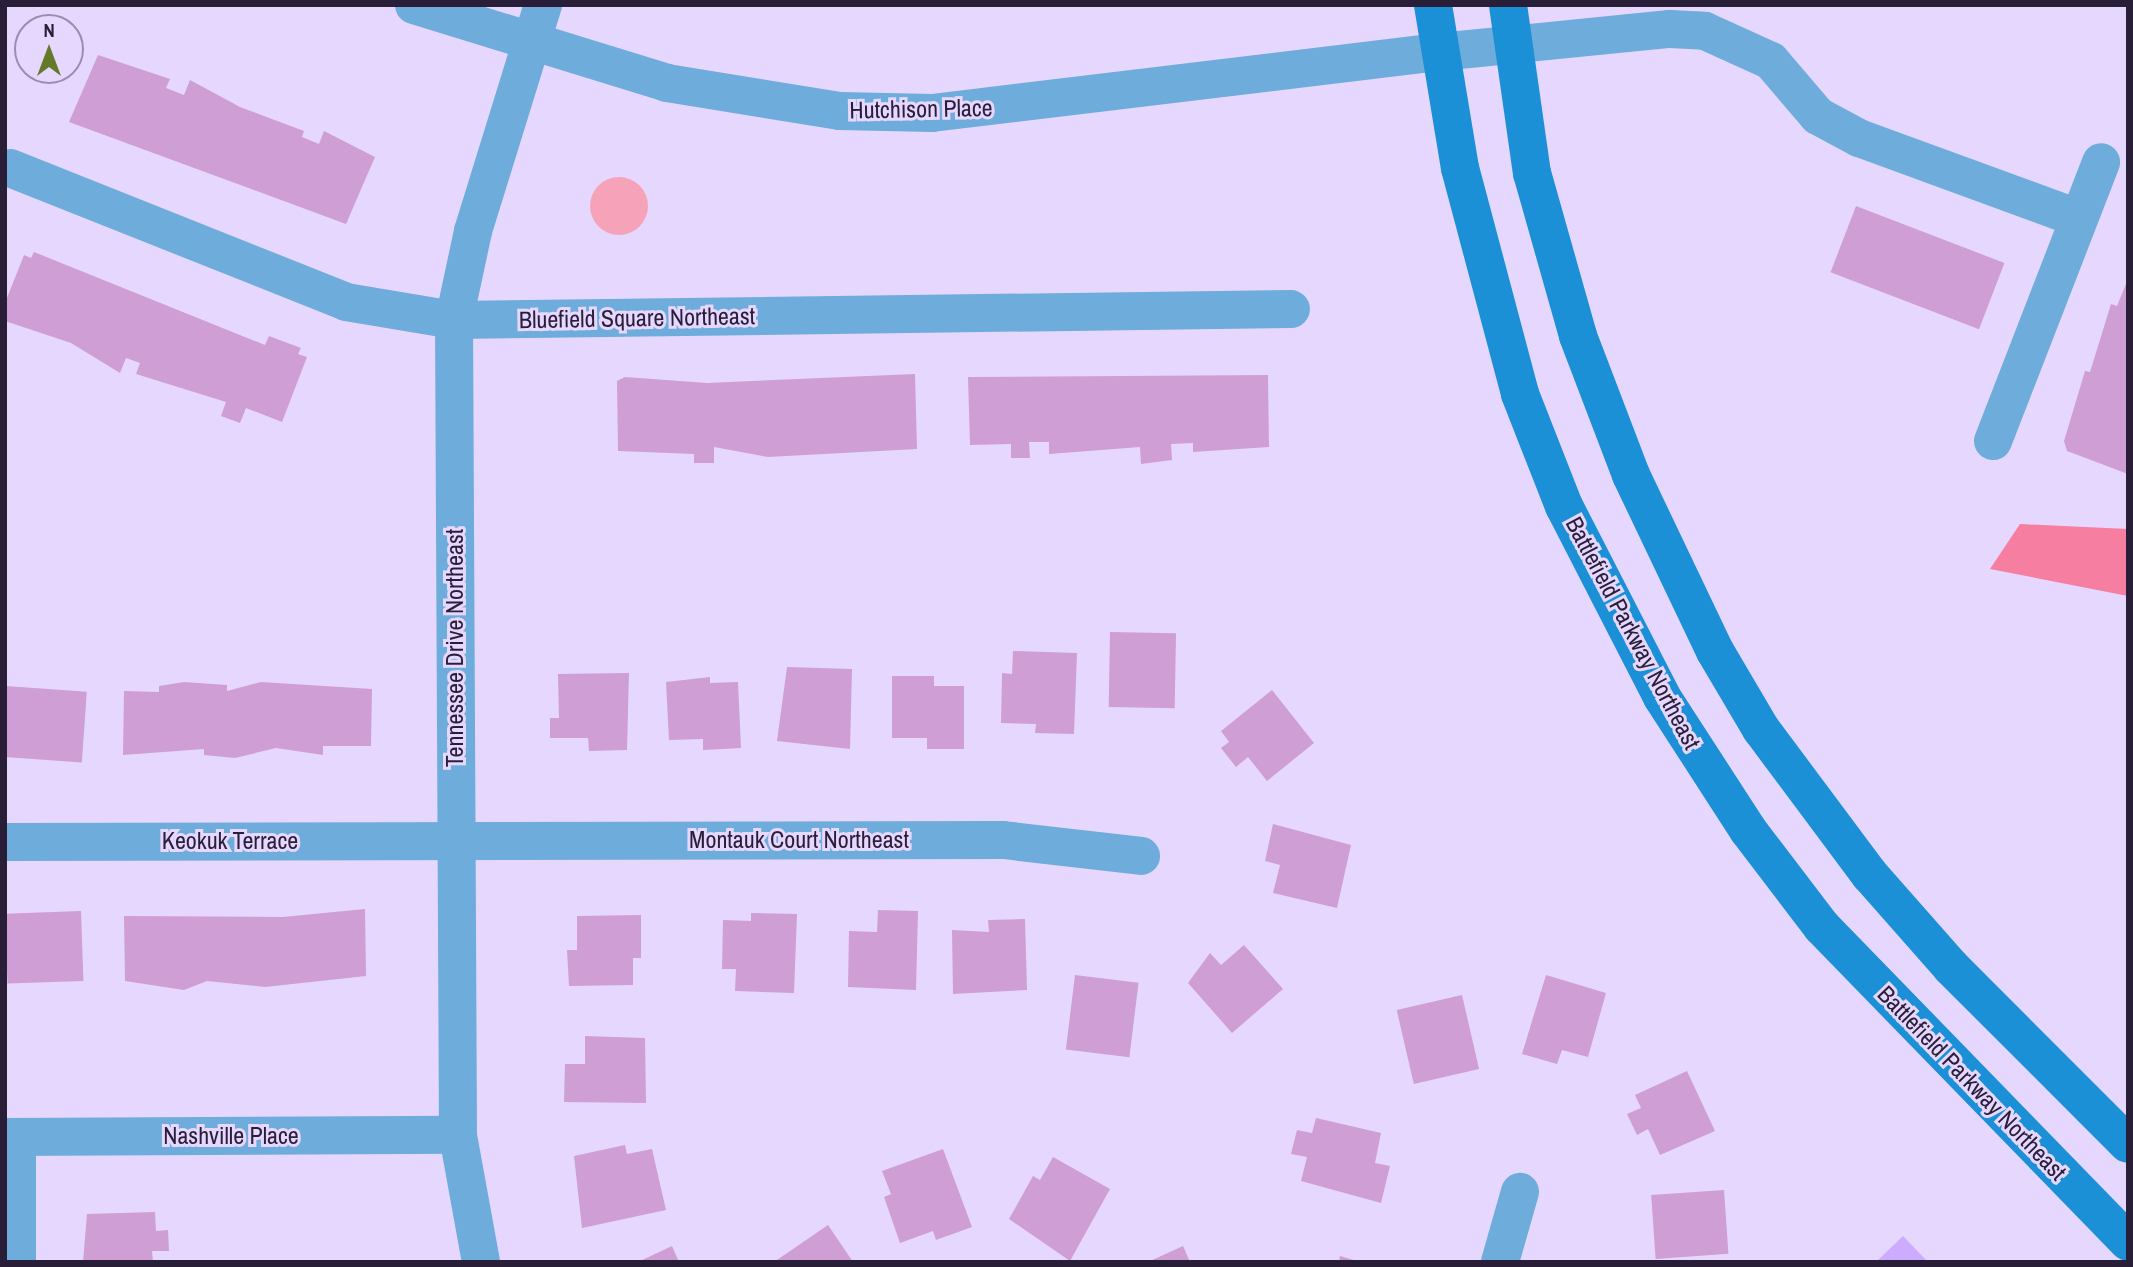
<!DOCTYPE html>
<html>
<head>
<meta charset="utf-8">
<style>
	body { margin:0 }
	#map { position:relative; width:2133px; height:1267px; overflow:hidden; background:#e6d7ff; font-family:"Archivo Narrow",sans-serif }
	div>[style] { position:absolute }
	.green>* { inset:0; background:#f6a2b8 }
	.round { border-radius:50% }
	.forest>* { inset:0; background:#f57ea1 }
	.water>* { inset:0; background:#cdabfe }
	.building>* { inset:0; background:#cf9ed5; transform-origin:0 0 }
	.street>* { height:38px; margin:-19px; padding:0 19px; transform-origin:19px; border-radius:19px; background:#6eacdb }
	.secondary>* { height:38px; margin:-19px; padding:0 19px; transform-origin:19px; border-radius:19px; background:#1b90d6 }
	span { translate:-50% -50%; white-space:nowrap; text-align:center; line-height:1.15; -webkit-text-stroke:6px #e6d7ff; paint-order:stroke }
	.street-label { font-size:24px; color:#291e37 }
	.frame { position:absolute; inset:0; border:7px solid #291e37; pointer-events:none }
	.north { position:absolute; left:14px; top:14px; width:70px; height:70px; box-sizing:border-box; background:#e6d7ff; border:2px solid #9a8daf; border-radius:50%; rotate:0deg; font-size:19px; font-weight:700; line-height:28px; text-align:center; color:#291e37 }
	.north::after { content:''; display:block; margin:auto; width:24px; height:32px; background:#65792a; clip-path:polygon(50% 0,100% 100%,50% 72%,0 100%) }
</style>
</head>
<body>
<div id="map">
	<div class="green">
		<div class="round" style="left:590px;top:177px;width:58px;height:58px"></div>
	</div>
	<div class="forest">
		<div style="clip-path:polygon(2020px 524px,2128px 529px,2128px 596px,1990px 569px)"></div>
	</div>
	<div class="water">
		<div style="clip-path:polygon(1903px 1236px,1928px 1262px,1876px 1262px)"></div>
	</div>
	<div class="building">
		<div style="clip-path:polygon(98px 55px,170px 79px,166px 88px,184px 95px,190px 80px,240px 107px,304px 131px,302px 137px,319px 144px,324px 131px,375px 157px,346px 224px,69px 122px)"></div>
		<div style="left:1856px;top:206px;width:159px;height:71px;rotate:21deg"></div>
		<div style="clip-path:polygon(34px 252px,265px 345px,269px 336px,301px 348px,298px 354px,307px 357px,282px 422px,246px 408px,240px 423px,221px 416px,226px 402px,136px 374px,140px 363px,126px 358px,120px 373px,71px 343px,5px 321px,5px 303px,24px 255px,31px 258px)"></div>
		<div style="clip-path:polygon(2128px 279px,2128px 474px,2067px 451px,2064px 441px,2085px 371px,2090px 372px,2111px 304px,2117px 306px)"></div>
		<div style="clip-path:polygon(915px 374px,917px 449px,768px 457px,714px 447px,714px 463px,694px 463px,694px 454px,618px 451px,617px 381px,625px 377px,707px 383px)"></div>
		<div style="clip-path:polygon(1268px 375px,1269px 447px,1193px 452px,1193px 443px,1171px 444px,1172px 460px,1141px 464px,1140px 447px,1049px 454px,1049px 442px,1029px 442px,1030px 458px,1011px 458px,1011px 444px,970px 445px,968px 377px)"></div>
		<div style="left:1110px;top:632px;width:66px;height:75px;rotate:1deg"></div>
		<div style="clip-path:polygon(1013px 651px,1077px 653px,1074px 734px,1035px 733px,1036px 724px,1001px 723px,1002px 673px,1012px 674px)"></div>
		<div style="clip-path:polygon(787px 667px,852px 669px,850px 749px,777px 741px)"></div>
		<div style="clip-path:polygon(629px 673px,627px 750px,589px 751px,588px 738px,550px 738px,550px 718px,559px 718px,558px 674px)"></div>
		<div style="clip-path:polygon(892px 676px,934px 676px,934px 686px,964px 686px,964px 749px,927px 749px,927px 738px,892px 738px)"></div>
		<div style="clip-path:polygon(710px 677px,710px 683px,738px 682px,741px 748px,703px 750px,703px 739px,669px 740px,666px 682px)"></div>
		<div style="clip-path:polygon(184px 682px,227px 685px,227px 691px,261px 682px,372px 689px,371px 746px,323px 746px,323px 755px,276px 748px,235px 758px,204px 755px,204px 749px,123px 755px,124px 691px,159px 692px,159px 686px)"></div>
		<div style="left:6px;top:686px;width:81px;height:71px;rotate:4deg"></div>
		<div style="clip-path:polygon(1272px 690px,1314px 743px,1267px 781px,1248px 757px,1236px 767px,1221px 748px,1229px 742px,1221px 731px)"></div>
		<div style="clip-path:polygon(1273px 824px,1351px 845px,1337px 908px,1273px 893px,1280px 865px,1265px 861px)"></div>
		<div style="clip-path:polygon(365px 909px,366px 976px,265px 987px,207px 981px,184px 990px,125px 981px,124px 916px,283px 917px)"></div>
		<div style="clip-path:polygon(878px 910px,918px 911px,916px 990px,848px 987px,849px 931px,877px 932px)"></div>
		<div style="left:81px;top:911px;width:70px;height:76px;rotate:88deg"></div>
		<div style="clip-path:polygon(751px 913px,797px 914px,794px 993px,735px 991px,736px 969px,722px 969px,723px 920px,751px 921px)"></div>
		<div style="clip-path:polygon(641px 915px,641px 958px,633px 958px,633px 985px,569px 986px,567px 950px,577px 950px,577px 916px)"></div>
		<div style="clip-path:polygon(1025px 919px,1027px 990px,953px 994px,952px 930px,989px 932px,988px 920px)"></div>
		<div style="clip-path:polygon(1244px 945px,1283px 989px,1232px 1033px,1188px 983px,1210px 953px,1221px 965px)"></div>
		<div style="left:1075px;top:975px;width:64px;height:75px;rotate:7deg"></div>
		<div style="clip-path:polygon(1546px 975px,1606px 993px,1588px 1057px,1562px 1050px,1557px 1064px,1522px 1054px)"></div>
		<div style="left:1462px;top:995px;width:76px;height:67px;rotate:77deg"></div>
		<div style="clip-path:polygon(585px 1036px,645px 1038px,646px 1103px,564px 1102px,565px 1064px,585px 1064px)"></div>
		<div style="clip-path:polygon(1687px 1071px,1715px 1131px,1660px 1155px,1648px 1129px,1637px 1135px,1627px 1114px,1641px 1108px,1635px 1095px)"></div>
		<div style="clip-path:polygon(1316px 1118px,1381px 1133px,1375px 1163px,1390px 1166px,1381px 1203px,1301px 1181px,1307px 1157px,1291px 1154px,1297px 1130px,1312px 1133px)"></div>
		<div style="clip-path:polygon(625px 1145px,627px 1154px,652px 1149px,666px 1210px,582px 1228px,574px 1156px)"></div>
		<div style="clip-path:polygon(943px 1149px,972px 1227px,936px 1240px,933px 1231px,900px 1243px,884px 1197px,891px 1194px,882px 1171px)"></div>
		<div style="clip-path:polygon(1053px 1157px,1110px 1189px,1070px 1261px,1009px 1219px,1033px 1176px,1040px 1180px)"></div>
		<div style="left:1724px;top:1190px;width:64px;height:73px;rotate:86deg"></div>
		<div style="clip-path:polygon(155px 1212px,156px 1231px,168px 1230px,169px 1251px,152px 1251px,153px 1262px,83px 1262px,87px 1214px)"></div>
		<div style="clip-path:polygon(828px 1225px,853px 1262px,774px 1262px)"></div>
		<div style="clip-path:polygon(672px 1246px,679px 1262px,638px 1262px)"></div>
		<div style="clip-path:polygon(1183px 1246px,1190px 1262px,1148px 1262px)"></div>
		<div style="clip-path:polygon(1340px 1256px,1357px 1261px,1357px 1262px,1339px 1262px)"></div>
	</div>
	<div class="street">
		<div style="left:414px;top:5px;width:265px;rotate:17.1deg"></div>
		<div style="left:667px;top:83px;width:175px;rotate:9.2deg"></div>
		<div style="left:840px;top:111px;width:92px;rotate:1.2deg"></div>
		<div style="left:932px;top:113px;width:511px;rotate:-6.86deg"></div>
		<div style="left:1439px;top:52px;width:232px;rotate:-5.7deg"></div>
		<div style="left:1670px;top:29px;width:35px;rotate:3deg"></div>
		<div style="left:1705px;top:31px;width:72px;rotate:24.4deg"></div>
		<div style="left:1771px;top:61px;width:72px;rotate:49.5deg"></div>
		<div style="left:1818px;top:116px;width:47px;rotate:28.2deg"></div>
		<div style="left:1859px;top:138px;width:233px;rotate:20.1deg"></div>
		<div style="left:10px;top:168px;width:362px;rotate:21.7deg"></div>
		<div style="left:346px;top:302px;width:109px;rotate:9.5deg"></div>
		<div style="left:454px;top:320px;width:837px;rotate:-0.75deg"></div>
		<div style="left:1993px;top:441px;width:299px;rotate:-68.8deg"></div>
		<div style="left:5px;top:842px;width:998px;rotate:-0.11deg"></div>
		<div style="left:1003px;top:840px;width:139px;rotate:6.6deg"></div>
		<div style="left:5px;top:1137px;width:453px;rotate:-0.3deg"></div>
		<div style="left:17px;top:1137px;width:125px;rotate:90deg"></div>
		<div style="left:481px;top:1262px;width:129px;rotate:-100.3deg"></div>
		<div style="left:458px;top:1135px;width:815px;rotate:-90.28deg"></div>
		<div style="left:454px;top:320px;width:91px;rotate:-77.9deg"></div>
		<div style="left:473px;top:231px;width:237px;rotate:-72.8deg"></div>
		<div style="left:1500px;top:1262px;width:73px;rotate:-74.1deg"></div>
	</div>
	<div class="secondary">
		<div style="left:1433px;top:5px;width:165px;rotate:80.6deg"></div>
		<div style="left:1460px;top:168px;width:234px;rotate:75.1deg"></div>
		<div style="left:1520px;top:394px;width:120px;rotate:68.6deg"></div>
		<div style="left:1564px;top:506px;width:215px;rotate:62.8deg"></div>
		<div style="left:1662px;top:697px;width:158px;rotate:57.1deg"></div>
		<div style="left:1748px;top:830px;width:122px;rotate:52.7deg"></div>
		<div style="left:1822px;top:927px;width:439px;rotate:45.8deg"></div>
		<div style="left:1508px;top:5px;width:170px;rotate:81.9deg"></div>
		<div style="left:1532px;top:173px;width:169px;rotate:74.2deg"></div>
		<div style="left:1578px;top:336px;width:149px;rotate:69.1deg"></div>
		<div style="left:1631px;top:475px;width:195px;rotate:64.5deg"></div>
		<div style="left:1715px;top:651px;width:91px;rotate:59.5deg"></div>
		<div style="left:1761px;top:729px;width:182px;rotate:53.3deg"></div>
		<div style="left:1870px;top:875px;width:123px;rotate:48.6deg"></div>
		<div style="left:1951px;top:967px;width:250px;rotate:45deg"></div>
	</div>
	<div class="street-label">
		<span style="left:921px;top:109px;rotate:-1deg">Hutchison Place</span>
		<span style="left:637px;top:318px;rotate:-1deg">Bluefield Square Northeast</span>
		<span style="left:1633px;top:633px;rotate:62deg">Battlefield Parkway Northeast</span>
		<span style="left:455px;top:648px;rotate:-90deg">Tennessee Drive Northeast</span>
		<span style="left:799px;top:840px">Montauk Court Northeast</span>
		<span style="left:230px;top:841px">Keokuk Terrace</span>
		<span style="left:1972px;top:1083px;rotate:46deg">Battlefield Parkway Northeast</span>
		<span style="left:231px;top:1136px">Nashville Place</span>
	</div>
	<div class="frame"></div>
	<div class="north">N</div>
</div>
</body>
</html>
